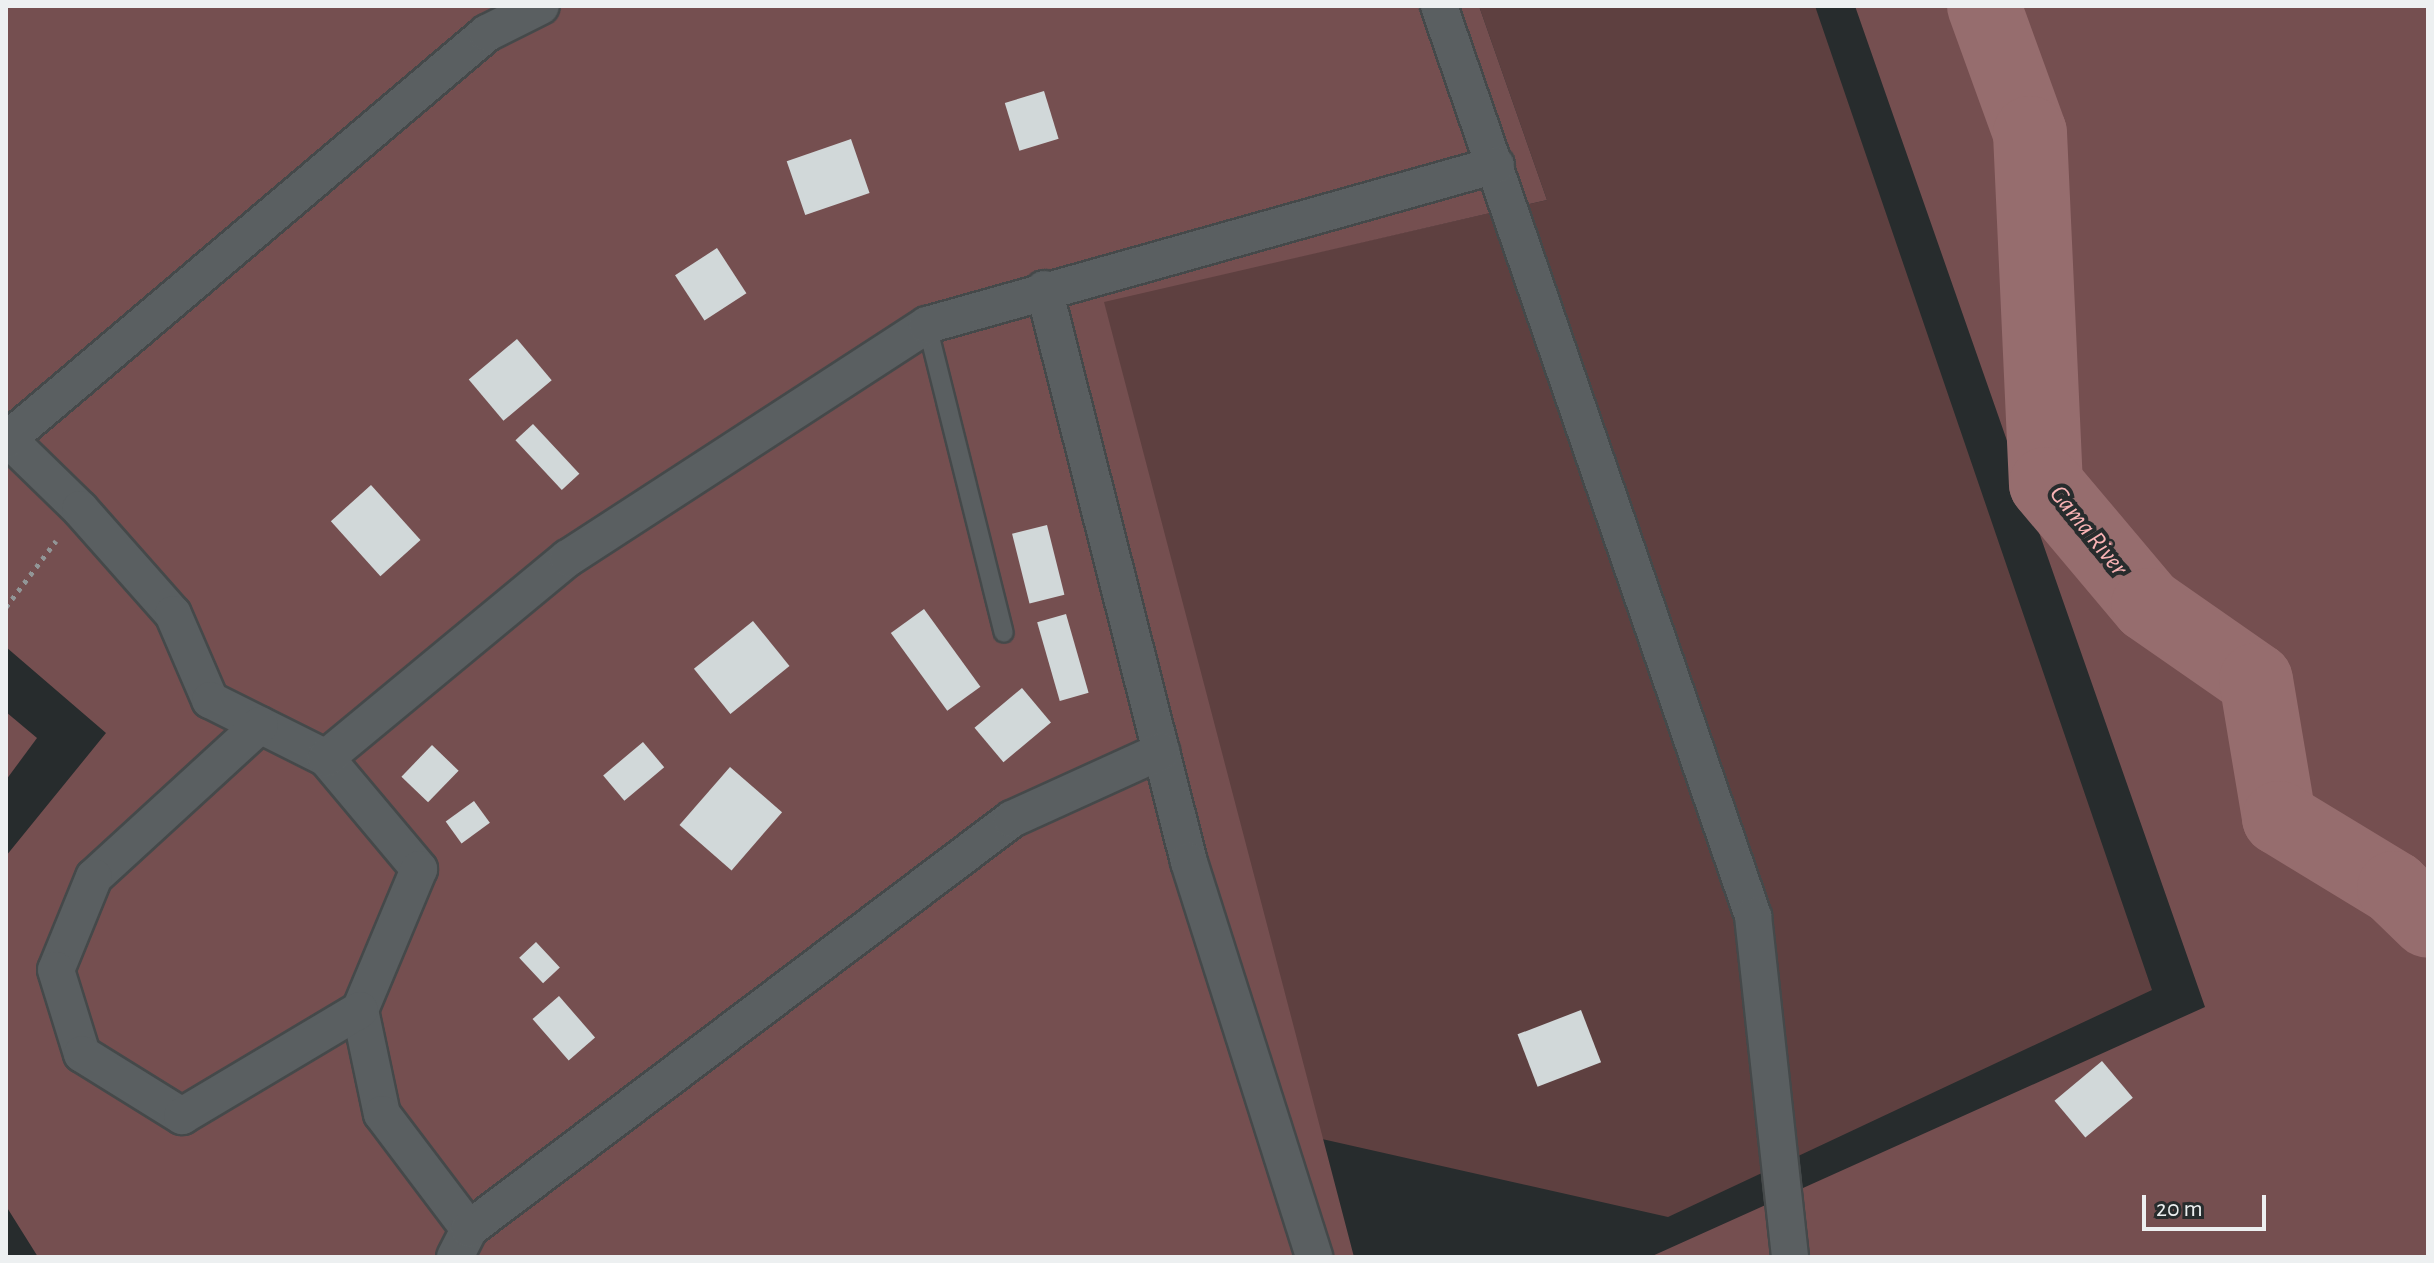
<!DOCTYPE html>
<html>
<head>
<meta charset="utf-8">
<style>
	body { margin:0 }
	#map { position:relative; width:2434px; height:1263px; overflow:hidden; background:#272c2d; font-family:"Alegreya Sans",sans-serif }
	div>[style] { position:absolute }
	.green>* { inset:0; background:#5e4040 }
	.forest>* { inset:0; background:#754f50 }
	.river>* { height:74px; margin:-37px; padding:0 37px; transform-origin:37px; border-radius:37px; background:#966d6e }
	.building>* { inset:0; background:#d1d8d9; transform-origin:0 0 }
	.path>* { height:5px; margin-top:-2.5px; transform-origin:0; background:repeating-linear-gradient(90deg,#929697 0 4px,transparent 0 10px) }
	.roads { filter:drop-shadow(2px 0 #45494a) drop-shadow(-2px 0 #45494a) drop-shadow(0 2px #45494a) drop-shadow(0 -2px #45494a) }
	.lane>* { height:18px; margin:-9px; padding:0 9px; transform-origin:9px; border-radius:9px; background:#5a5f61 }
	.street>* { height:36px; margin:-18px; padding:0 18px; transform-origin:18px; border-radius:18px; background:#5a5f61 }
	span { translate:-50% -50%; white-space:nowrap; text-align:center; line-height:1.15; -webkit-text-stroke:8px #272c2d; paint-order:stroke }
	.water-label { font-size:26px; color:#f9b3b5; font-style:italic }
	.frame { position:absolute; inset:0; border:8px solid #edf0f1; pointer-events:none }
	.scale { position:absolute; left:2142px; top:1195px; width:124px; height:36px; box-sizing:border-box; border:4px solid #edf0f1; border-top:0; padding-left:10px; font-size:24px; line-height:28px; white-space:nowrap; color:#edf0f1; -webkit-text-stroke:6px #272c2d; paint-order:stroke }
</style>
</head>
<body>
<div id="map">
	<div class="green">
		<div style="clip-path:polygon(1479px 6px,1815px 6px,2152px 990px,1668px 1217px,1322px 1139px,1103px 301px,1547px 200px)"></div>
	</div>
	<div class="forest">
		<div style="clip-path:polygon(6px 6px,1479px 6px,1547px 200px,1104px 302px,1354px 1257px,38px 1257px,6px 1206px,6px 856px,106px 733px,6px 647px)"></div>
		<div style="clip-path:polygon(1855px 6px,2428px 6px,2428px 1257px,1650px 1257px,2205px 1007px)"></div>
		<div style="clip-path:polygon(6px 712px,37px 738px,6px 780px)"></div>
	</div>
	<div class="river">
		<div style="left:1984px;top:6px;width:135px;rotate:70.1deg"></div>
		<div style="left:2030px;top:133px;width:351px;rotate:87.4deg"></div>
		<div style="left:2046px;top:484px;width:158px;rotate:49.9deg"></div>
		<div style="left:2148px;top:605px;width:131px;rotate:34.8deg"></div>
		<div style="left:2256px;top:680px;width:140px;rotate:80.5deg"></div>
		<div style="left:2279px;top:818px;width:135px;rotate:31.3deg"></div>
		<div style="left:2394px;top:888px;width:47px;rotate:44.1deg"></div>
	</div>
	<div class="building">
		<div style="left:1044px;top:91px;width:50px;height:41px;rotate:73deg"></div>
		<div style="left:851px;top:139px;width:57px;height:68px;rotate:71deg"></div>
		<div style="left:717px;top:248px;width:54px;height:50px;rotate:57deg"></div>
		<div style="left:517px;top:339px;width:54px;height:63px;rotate:50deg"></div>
		<div style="left:533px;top:424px;width:68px;height:24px;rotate:47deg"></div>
		<div style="left:371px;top:485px;width:74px;height:54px;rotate:48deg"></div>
		<div style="left:1047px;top:525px;width:72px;height:36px;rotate:76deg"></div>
		<div style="left:924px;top:609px;width:96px;height:41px;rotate:54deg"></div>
		<div style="left:1066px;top:614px;width:82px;height:30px;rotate:74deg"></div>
		<div style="left:753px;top:621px;width:58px;height:76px;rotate:51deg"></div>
		<div style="left:1022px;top:688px;width:45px;height:62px;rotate:50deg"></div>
		<div style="left:643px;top:742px;width:33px;height:52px;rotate:50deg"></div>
		<div style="left:432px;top:745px;width:37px;height:44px;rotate:44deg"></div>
		<div style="left:730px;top:767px;width:69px;height:77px;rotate:41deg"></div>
		<div style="left:474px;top:801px;width:27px;height:35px;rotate:54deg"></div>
		<div style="left:536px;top:942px;width:35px;height:23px;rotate:47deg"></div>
		<div style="left:559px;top:996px;width:55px;height:35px;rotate:49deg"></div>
		<div style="left:1581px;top:1010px;width:56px;height:68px;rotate:69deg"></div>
		<div style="left:2102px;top:1061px;width:48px;height:62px;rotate:50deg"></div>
	</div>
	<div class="path">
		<div style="left:6px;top:607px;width:83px;rotate:-52.9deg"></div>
	</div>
	<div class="roads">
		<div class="lane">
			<div style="left:927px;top:325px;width:317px;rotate:76deg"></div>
		</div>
		<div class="street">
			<div style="left:1439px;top:6px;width:963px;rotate:70.96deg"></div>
			<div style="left:1753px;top:916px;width:343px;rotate:83.8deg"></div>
			<div style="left:1044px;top:289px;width:591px;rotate:75.8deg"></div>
			<div style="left:1189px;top:862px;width:414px;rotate:72.4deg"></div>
			<div style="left:6px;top:437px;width:103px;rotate:44.2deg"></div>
			<div style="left:80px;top:509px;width:140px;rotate:48.5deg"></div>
			<div style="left:173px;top:614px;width:94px;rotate:66.7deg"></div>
			<div style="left:210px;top:700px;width:130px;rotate:26.6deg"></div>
			<div style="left:326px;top:758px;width:145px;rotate:50deg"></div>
			<div style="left:419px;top:869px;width:153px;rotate:112.7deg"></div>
			<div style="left:360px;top:1010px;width:106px;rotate:78.1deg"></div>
			<div style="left:382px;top:1114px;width:144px;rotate:52.9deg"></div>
			<div style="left:8px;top:439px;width:628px;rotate:-40.28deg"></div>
			<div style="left:487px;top:33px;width:60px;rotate:-26.6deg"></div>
			<div style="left:260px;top:725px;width:225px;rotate:137.5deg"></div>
			<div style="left:94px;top:877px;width:100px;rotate:112.2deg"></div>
			<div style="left:56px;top:970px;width:88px;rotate:72.8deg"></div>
			<div style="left:82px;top:1054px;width:118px;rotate:31.8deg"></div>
			<div style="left:182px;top:1116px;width:207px;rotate:-30.8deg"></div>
			<div style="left:326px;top:758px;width:314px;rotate:-39.6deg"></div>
			<div style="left:568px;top:558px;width:428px;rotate:-33deg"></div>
			<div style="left:927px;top:325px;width:591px;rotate:-15.71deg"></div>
			<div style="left:455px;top:1257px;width:31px;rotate:-63deg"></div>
			<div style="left:469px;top:1229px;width:680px;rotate:-37.06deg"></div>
			<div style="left:1012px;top:819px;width:164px;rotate:-24.5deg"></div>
		</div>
	</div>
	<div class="water-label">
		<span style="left:2088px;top:531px;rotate:51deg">Gama River</span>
	</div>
	<div class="frame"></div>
	<div class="scale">20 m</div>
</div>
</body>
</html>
